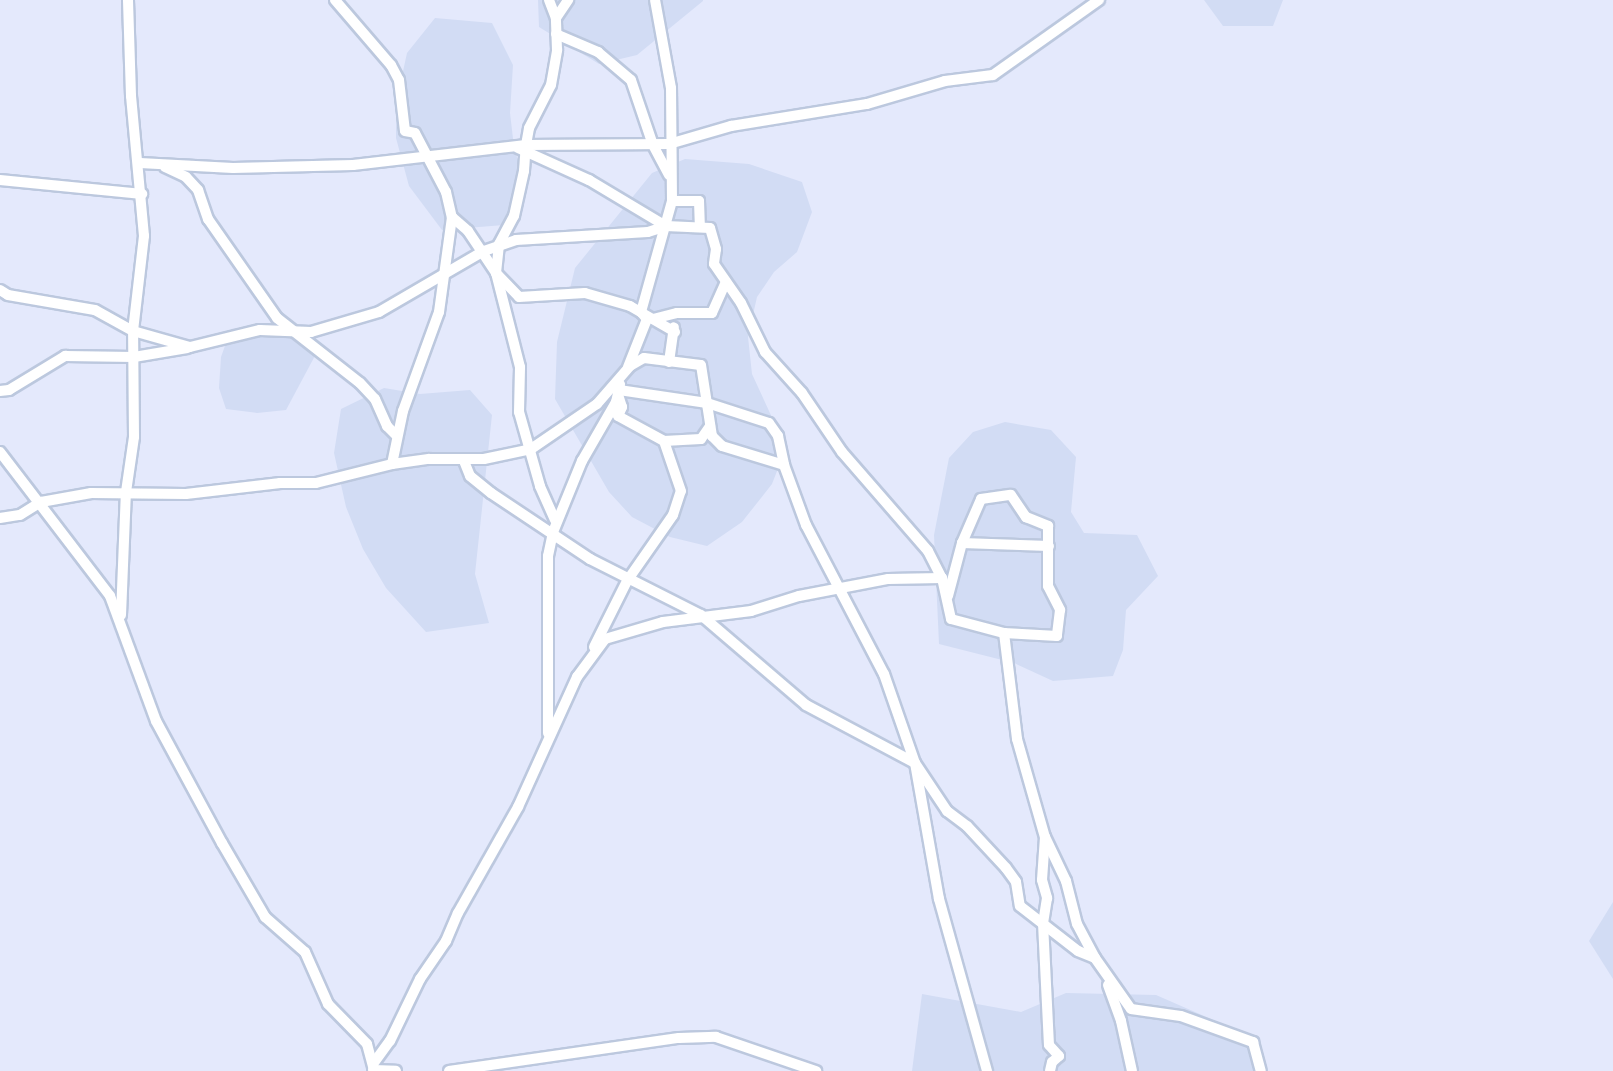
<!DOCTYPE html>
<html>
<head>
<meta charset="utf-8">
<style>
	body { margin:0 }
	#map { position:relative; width:1613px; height:1071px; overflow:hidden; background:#e4e9fc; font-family:"Noto Sans",sans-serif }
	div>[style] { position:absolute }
	.residential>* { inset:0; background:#d2dcf4 }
	.roads { filter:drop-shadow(2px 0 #bcc8de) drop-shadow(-2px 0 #bcc8de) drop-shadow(0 2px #bcc8de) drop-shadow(0 -2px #bcc8de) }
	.minor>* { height:10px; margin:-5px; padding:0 5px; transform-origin:5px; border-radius:5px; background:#fff }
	span { translate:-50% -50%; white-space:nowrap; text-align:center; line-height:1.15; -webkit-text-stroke:6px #eaefff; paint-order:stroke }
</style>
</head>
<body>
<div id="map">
	<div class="residential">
		<div style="clip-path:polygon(538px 0,703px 0,703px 1px,637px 55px,599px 64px,539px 27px)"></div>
		<div style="clip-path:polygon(1204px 0,1283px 0,1273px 26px,1223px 26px)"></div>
		<div style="clip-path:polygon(435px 18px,492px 23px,513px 65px,510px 113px,514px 147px,527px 191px,515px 224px,442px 230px,409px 186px,396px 138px,396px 103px,407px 53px)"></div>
		<div style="clip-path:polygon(685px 159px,749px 164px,802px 182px,812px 212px,797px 252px,774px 272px,757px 297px,748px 337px,752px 374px,786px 448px,772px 484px,742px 522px,707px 546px,670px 537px,632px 517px,609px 492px,555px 399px,557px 342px,575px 268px,652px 173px)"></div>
		<div style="clip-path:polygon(286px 323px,313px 327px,317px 352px,286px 410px,257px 413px,226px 409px,219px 388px,221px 357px,231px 329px)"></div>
		<div style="clip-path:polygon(384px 388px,420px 394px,470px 390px,492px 415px,475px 574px,489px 623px,426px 632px,386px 588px,363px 549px,346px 507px,334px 453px,341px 409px)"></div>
		<div style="clip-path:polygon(1005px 422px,1051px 430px,1076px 457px,1071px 512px,1084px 533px,1137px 535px,1158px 576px,1126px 610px,1123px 650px,1113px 676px,1053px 681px,1014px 663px,939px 644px,934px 535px,949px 458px,973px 432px)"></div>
		<div style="clip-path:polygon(1613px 902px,1613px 979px,1589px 941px)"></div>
		<div style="clip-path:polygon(1066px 993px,1156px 995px,1250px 1036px,1262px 1071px,912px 1071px,922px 994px,1021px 1012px)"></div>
	</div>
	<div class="roads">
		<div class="minor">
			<div style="left:335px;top:0;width:86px;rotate:49.3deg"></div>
			<div style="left:391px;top:65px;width:17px;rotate:62deg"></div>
			<div style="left:399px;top:80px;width:51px;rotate:83.3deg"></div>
			<div style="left:405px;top:131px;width:10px;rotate:11deg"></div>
			<div style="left:415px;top:133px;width:67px;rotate:62.3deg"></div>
			<div style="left:446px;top:192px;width:26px;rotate:77deg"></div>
			<div style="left:452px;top:217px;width:21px;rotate:41deg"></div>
			<div style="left:468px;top:231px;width:50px;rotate:56.3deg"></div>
			<div style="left:496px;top:273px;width:33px;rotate:46deg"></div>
			<div style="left:519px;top:297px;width:66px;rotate:-3.5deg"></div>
			<div style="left:585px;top:293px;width:47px;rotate:16.1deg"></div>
			<div style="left:630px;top:306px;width:52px;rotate:30deg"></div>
			<div style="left:549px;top:0;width:19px;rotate:69deg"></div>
			<div style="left:556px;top:34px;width:46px;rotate:23.2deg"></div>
			<div style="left:598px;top:52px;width:43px;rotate:40.3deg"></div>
			<div style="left:631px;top:80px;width:69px;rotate:71.3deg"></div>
			<div style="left:653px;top:145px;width:34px;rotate:62deg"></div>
			<div style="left:518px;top:148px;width:78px;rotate:24.3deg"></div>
			<div style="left:589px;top:180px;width:90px;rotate:30.9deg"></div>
			<div style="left:140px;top:163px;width:93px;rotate:3.1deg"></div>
			<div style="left:233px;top:168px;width:120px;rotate:-1.4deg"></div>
			<div style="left:353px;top:165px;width:174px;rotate:-6.6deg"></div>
			<div style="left:526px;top:145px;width:17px;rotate:-80deg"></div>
			<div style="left:529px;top:128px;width:48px;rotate:-62.9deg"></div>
			<div style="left:551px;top:85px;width:36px;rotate:-80deg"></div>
			<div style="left:557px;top:50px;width:32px;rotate:-92deg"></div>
			<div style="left:556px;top:18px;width:22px;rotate:-56deg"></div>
			<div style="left:165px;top:167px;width:23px;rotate:25deg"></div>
			<div style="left:186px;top:177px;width:18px;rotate:47deg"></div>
			<div style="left:198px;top:190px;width:31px;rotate:71deg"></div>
			<div style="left:208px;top:219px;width:121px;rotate:55.1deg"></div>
			<div style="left:277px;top:318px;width:105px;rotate:38.1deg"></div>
			<div style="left:360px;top:383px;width:22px;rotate:47deg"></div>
			<div style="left:375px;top:399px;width:30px;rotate:66deg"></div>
			<div style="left:387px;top:426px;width:13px;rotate:45deg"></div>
			<div style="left:0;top:180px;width:143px;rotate:5.6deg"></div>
			<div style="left:672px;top:201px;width:27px"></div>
			<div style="left:699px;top:201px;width:25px;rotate:88deg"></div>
			<div style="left:0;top:290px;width:9px;rotate:32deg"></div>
			<div style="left:8px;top:295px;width:88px;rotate:9.8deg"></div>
			<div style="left:95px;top:310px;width:43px;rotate:28.9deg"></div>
			<div style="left:133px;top:331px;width:59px;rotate:15.7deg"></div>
			<div style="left:190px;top:347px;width:72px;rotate:-13.7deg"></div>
			<div style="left:260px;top:330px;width:51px;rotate:2.2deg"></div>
			<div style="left:311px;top:332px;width:71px;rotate:-16.4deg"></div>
			<div style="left:379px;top:312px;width:121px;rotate:-30.2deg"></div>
			<div style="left:484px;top:251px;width:34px;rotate:-19deg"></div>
			<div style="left:516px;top:240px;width:132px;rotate:-3.5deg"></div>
			<div style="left:648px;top:232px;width:19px;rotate:-18deg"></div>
			<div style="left:666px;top:226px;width:44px;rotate:2.6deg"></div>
			<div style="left:710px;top:228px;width:22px;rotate:74deg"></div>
			<div style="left:716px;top:249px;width:15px;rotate:98deg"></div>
			<div style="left:714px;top:264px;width:47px;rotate:55.3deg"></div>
			<div style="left:741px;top:303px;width:55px;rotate:63.9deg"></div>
			<div style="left:765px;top:352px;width:55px;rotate:47.9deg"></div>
			<div style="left:802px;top:393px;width:71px;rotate:55.9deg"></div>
			<div style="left:842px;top:452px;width:131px;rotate:49deg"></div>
			<div style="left:928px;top:551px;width:30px;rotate:63deg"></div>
			<div style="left:641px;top:312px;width:115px;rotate:-74.4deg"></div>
			<div style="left:672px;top:201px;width:113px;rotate:-90.5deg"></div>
			<div style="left:671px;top:88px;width:89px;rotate:-100.3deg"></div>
			<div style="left:653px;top:319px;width:25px;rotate:-14deg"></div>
			<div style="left:677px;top:313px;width:35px"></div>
			<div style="left:712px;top:313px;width:34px;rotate:-66deg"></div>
			<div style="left:669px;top:362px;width:35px;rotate:-82deg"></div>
			<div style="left:628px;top:367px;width:52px;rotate:-68.4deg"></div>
			<div style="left:647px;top:319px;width:9px;rotate:-131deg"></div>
			<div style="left:619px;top:390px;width:89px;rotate:8.4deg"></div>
			<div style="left:707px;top:403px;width:65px;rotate:17.9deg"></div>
			<div style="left:769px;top:423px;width:16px;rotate:55deg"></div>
			<div style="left:778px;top:436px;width:30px;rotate:78deg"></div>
			<div style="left:784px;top:465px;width:64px;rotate:69.9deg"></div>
			<div style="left:806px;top:525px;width:168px;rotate:62.4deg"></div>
			<div style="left:884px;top:674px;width:94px;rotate:70.8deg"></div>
			<div style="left:915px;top:763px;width:138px;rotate:80deg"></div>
			<div style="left:939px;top:899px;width:179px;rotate:74.4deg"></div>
			<div style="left:0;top:391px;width:9px;rotate:-6deg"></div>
			<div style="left:9px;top:390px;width:66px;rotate:-31.3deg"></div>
			<div style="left:65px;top:356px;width:69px;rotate:0.8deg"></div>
			<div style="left:134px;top:357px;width:54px;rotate:-9.6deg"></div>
			<div style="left:664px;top:441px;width:37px;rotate:-3deg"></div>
			<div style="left:701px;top:439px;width:16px;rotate:-55deg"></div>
			<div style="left:0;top:452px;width:181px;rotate:52.6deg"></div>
			<div style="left:110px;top:596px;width:133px;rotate:69.8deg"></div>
			<div style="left:156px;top:721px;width:139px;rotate:61.6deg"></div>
			<div style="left:222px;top:843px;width:86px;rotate:59.8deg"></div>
			<div style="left:265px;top:917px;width:53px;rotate:41.2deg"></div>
			<div style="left:305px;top:952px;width:57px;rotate:66.1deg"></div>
			<div style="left:328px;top:1004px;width:56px;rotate:45.7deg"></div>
			<div style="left:367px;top:1044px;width:24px;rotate:75deg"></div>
			<div style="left:464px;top:461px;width:16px;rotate:68deg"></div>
			<div style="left:470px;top:476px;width:27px;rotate:39deg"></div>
			<div style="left:491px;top:493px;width:119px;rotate:33.7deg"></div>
			<div style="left:590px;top:559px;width:124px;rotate:26.8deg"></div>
			<div style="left:701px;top:615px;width:138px;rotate:40.6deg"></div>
			<div style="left:806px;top:705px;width:123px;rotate:28deg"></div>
			<div style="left:915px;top:763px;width:58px;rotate:56.3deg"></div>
			<div style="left:947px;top:811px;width:25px;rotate:37deg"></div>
			<div style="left:967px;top:826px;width:57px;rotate:47.1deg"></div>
			<div style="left:1006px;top:868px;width:17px;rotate:54deg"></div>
			<div style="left:1016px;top:882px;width:24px;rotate:81deg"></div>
			<div style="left:1020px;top:906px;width:73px;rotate:37.8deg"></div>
			<div style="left:1078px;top:951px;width:18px;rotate:22deg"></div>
			<div style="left:1095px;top:958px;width:62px;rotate:54.8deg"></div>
			<div style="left:1131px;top:1009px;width:50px;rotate:8deg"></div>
			<div style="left:1181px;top:1016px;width:77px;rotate:19.9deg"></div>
			<div style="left:1253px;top:1042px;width:30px;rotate:75deg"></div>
			<div style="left:392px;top:464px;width:54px;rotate:-78.3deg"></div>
			<div style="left:403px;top:411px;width:105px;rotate:-70deg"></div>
			<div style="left:439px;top:312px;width:96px;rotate:-82.2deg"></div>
			<div style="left:0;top:518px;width:20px;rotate:-9deg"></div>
			<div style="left:20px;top:515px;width:25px;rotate:-32deg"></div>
			<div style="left:41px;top:502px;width:51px;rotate:-10.2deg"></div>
			<div style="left:91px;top:493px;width:95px;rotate:0.6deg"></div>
			<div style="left:186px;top:494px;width:95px;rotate:-6.7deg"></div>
			<div style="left:280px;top:483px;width:36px"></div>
			<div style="left:316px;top:483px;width:78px;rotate:-14deg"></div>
			<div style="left:392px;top:464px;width:37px;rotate:-8deg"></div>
			<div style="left:429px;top:459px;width:55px"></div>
			<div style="left:484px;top:459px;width:48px;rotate:-12deg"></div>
			<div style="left:531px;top:449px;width:80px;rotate:-34.3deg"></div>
			<div style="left:597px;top:404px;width:50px;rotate:-49deg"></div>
			<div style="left:630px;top:366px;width:16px;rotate:-30deg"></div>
			<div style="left:644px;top:358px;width:57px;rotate:7deg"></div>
			<div style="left:701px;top:365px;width:72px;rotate:81.2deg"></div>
			<div style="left:712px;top:436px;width:14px;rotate:45deg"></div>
			<div style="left:722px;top:446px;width:65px;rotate:17deg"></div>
			<div style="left:555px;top:520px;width:37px;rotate:-114deg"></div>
			<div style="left:540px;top:486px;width:77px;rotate:-105.8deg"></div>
			<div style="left:519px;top:412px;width:45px;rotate:-88.7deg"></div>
			<div style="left:520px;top:367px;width:97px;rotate:-104.3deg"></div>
			<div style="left:496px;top:273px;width:29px;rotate:-84deg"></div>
			<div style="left:499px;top:244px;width:32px;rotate:-62deg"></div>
			<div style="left:514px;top:216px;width:46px;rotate:-77.5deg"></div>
			<div style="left:524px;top:171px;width:26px;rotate:-86deg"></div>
			<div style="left:526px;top:145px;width:143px;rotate:-0.4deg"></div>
			<div style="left:669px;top:144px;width:65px;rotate:-16.2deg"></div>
			<div style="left:731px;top:126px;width:138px;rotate:-9.2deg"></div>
			<div style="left:867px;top:104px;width:81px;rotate:-16.4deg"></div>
			<div style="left:945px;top:81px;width:48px;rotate:-7.1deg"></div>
			<div style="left:993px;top:75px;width:130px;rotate:-35.3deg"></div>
			<div style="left:962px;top:543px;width:87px;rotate:2deg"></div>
			<div style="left:948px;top:596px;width:55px;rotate:-75.2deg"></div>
			<div style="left:962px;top:543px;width:48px;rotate:-66.6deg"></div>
			<div style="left:981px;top:499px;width:30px;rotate:-8deg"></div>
			<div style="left:1011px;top:495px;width:27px;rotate:56deg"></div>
			<div style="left:1026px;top:517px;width:24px;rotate:22deg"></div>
			<div style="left:1048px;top:526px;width:60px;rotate:90deg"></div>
			<div style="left:1048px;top:586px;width:27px;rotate:63deg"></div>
			<div style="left:1060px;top:610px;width:26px;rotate:97deg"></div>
			<div style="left:1057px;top:636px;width:53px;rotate:-176.8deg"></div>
			<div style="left:121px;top:615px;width:123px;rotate:-87.7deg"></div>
			<div style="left:126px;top:492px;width:56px;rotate:-81.7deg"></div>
			<div style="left:134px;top:437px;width:106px;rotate:-90.5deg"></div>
			<div style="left:133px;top:331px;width:96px;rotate:-83.4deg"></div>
			<div style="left:144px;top:236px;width:141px;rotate:-95.3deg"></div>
			<div style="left:131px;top:96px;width:96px;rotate:-91.8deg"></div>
			<div style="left:594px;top:647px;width:74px;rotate:-63.4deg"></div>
			<div style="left:627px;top:581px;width:80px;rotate:-55.1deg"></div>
			<div style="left:673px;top:515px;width:25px;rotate:-72deg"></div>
			<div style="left:681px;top:491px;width:53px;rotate:-108.8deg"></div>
			<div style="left:664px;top:441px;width:52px;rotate:-151.5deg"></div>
			<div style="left:618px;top:416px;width:10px;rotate:-66deg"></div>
			<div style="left:622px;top:407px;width:13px;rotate:-108deg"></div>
			<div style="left:548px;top:733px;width:177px;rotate:-90deg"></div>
			<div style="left:548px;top:556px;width:25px;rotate:-78deg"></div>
			<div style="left:553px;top:532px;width:77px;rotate:-67.8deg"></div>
			<div style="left:582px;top:461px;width:68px;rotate:-60deg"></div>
			<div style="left:616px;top:402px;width:18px;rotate:-77deg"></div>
			<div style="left:1045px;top:837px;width:43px;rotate:94deg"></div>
			<div style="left:1042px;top:880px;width:19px;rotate:74deg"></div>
			<div style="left:1047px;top:898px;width:25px;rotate:99deg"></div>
			<div style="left:1043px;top:923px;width:122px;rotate:87.2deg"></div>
			<div style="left:1049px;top:1045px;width:15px;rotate:48deg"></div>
			<div style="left:1059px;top:1056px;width:9px;rotate:139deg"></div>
			<div style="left:1052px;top:1062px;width:9px;rotate:103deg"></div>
			<div style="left:1108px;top:985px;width:38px;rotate:70deg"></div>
			<div style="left:1121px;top:1021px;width:51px;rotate:77.6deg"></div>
			<div style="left:373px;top:1064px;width:29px;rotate:-54deg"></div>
			<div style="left:390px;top:1041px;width:69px;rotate:-64.2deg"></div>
			<div style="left:420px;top:979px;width:46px;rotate:-55.6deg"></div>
			<div style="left:446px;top:941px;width:30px;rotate:-67deg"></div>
			<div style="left:458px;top:913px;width:122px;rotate:-60.5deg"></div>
			<div style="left:518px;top:807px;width:143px;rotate:-65.6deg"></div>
			<div style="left:577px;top:677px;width:47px;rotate:-53.6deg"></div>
			<div style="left:605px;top:639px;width:60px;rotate:-16.3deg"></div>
			<div style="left:663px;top:622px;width:89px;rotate:-7.1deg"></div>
			<div style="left:751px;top:611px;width:50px;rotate:-17.4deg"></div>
			<div style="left:799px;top:596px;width:91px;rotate:-10.8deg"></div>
			<div style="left:888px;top:579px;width:54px;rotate:-1.1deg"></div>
			<div style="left:942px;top:578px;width:42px;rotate:77.6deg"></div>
			<div style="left:951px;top:619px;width:55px;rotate:14.8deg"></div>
			<div style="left:1004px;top:633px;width:107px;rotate:83deg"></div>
			<div style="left:1017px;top:739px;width:102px;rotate:74.1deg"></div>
			<div style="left:1045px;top:837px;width:49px;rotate:64.5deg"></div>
			<div style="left:1066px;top:881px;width:44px;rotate:75.7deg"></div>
			<div style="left:1077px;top:924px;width:38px;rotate:62deg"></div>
			<div style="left:373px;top:1070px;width:23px;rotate:2deg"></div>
			<div style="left:449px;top:1071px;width:232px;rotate:-8.2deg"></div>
			<div style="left:679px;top:1038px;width:37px;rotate:-2deg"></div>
			<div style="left:716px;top:1037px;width:106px;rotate:18.8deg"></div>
		</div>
	</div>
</div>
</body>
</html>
